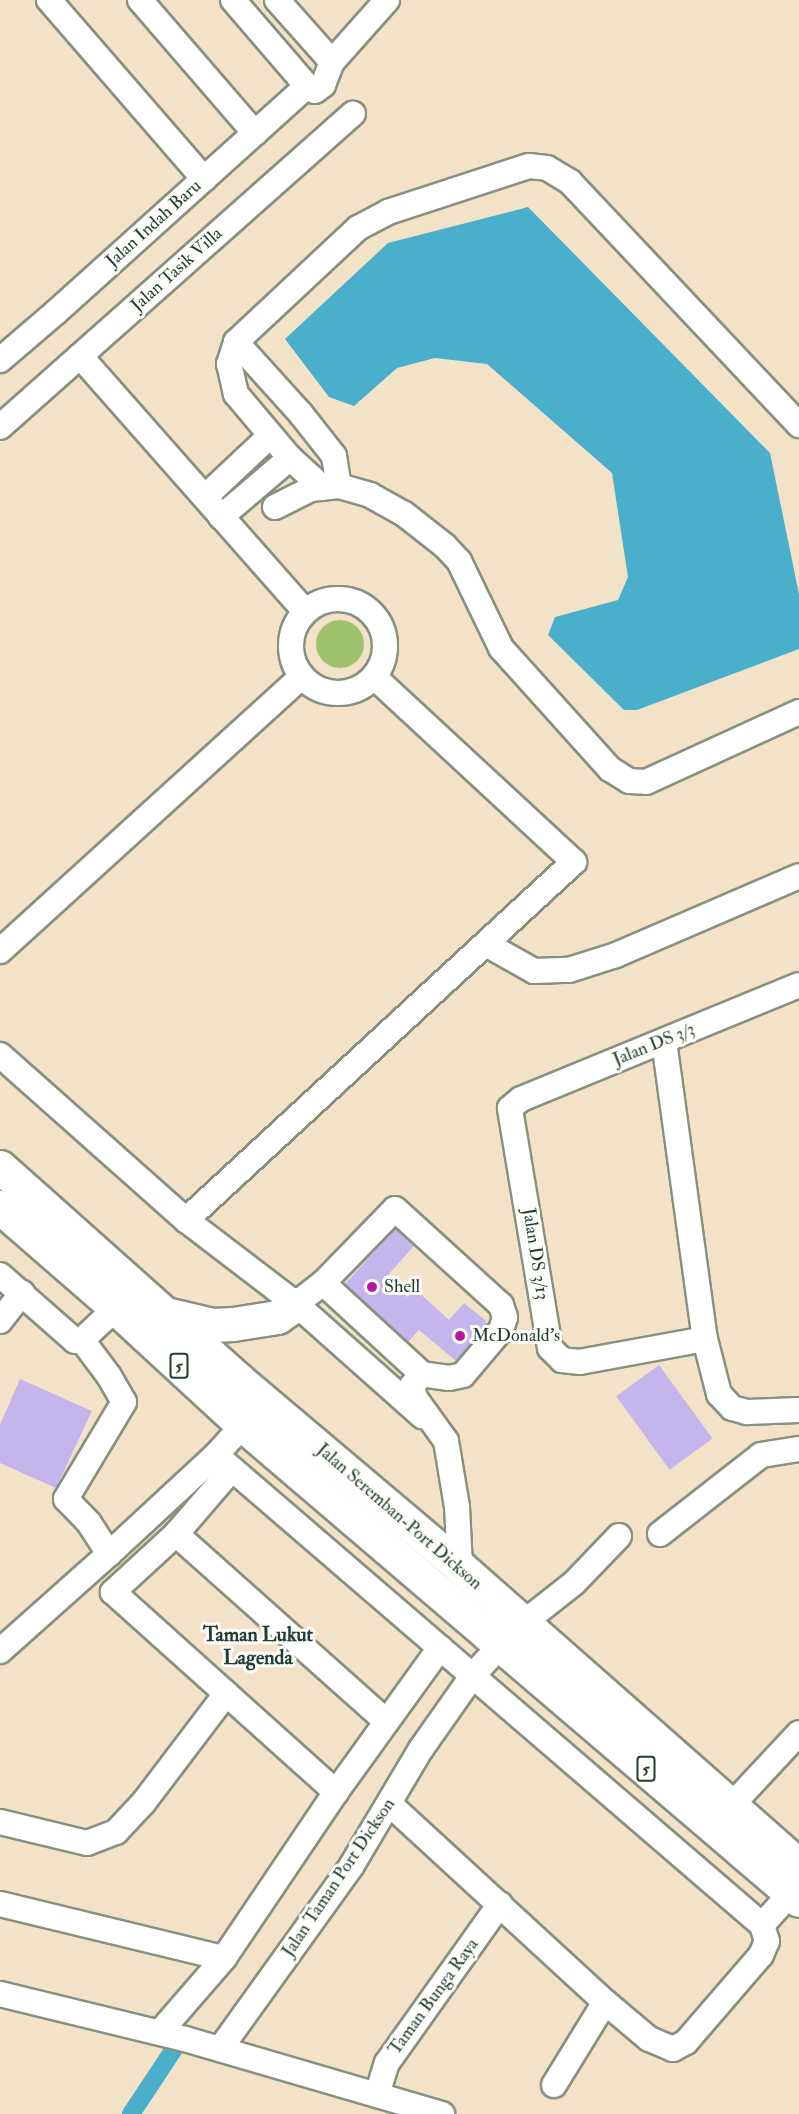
<!DOCTYPE html>
<html>
<head>
<meta charset="utf-8">
<style>
	body { margin:0 }
	#map { position:relative; width:799px; height:2114px; overflow:hidden; background:#f2e3c8; font-family:"IM FELL Double Pica",serif }
	div>[style] { position:absolute }
	.green>* { inset:0; background:#9fc36d }
	.round { border-radius:50% }
	.water>* { inset:0; background:#4aafca }
	.canal>* { height:18px; margin:-9px; padding:0 9px; transform-origin:9px; border-radius:9px; background:#4aafca }
	.building>* { inset:0; background:#c4b6ed; transform-origin:0 0 }
	.roads { filter:drop-shadow(2px 0 #88907e) drop-shadow(-2px 0 #88907e) drop-shadow(0 2px #88907e) drop-shadow(0 -2px #88907e) }
	.minor>* { height:24px; margin:-12px; padding:0 12px; transform-origin:12px; border-radius:12px; background:#fff }
	.minor>.ring { margin:-12px; padding:0; box-sizing:content-box; background:none; border:24px solid #fff; border-radius:50% }
	.highway>* { height:33px; margin:-16.5px; padding:0 16.5px; transform-origin:16.5px; border-radius:16.5px; background:#fff }
	.dots>* { width:16px; height:16px; translate:-50% -50%; box-sizing:border-box; border:3px solid #fdfcf7; border-radius:50% }
	span { translate:-50% -50%; white-space:nowrap; text-align:center; line-height:1.15; -webkit-text-stroke:6px #fdfcf7; paint-order:stroke }
	.shield-label span { padding:2px 4px; background:#fdfcf7; border:2px solid; border-radius:4px; -webkit-text-stroke-width:0 }
	.shield-label { font-size:16px; color:#1f3d34; font-weight:700 }
	.street-label { font-size:18px; color:#1f3d34 }
	.poi-label { font-size:18px; color:#1f3d34 }
	.left { translate:0 -50%; text-align:left }
	.neighbourhood-label { font-size:20px; color:#1f3d34; font-weight:700 }
</style>
</head>
<body>
<div id="map">
	<div class="green">
		<div class="round" style="left:316px;top:620px;width:48px;height:48px"></div>
	</div>
	<div class="water">
		<div style="clip-path:polygon(528px 207px,770px 453px,799px 594px,799px 649px,637px 710px,624px 710px,548px 635px,555px 617px,618px 600px,628px 577px,612px 473px,487px 364px,435px 358px,397px 368px,354px 406px,329px 397px,285px 339px,388px 243px)"></div>
	</div>
	<div class="canal">
		<div style="left:131px;top:2114px;width:85px;rotate:-56.5deg"></div>
	</div>
	<div class="building">
		<div style="clip-path:polygon(395px 1229px,414px 1246px,386px 1277px,407px 1297px,415px 1289px,449px 1320px,464px 1303px,485px 1320px,487px 1325px,456px 1361px,419px 1330px,408px 1342px,345px 1284px)"></div>
		<div style="left:659px;top:1365px;width:91px;height:53px;rotate:54deg"></div>
		<div style="clip-path:polygon(20px 1379px,92px 1411px,56px 1488px,0 1463px,0 1425px)"></div>
	</div>
	<div class="roads">
		<div class="minor">
			<div style="left:49px;top:0;width:237px;rotate:49.1deg"></div>
			<div style="left:140px;top:0;width:176px;rotate:49.2deg"></div>
			<div style="left:233px;top:0;width:113px;rotate:49.3deg"></div>
			<div style="left:307px;top:86px;width:9px;rotate:32deg"></div>
			<div style="left:315px;top:91px;width:10px;rotate:-37deg"></div>
			<div style="left:323px;top:85px;width:25px;rotate:-69deg"></div>
			<div style="left:332px;top:62px;width:83px;rotate:-48.4deg"></div>
			<div style="left:277px;top:0;width:83px;rotate:48.4deg"></div>
			<div style="left:236px;top:342px;width:97px;rotate:47.9deg"></div>
			<div style="left:301px;top:414px;width:53px;rotate:51.8deg"></div>
			<div style="left:334px;top:456px;width:30px;rotate:81deg"></div>
			<div style="left:80px;top:356px;width:341px;rotate:48.6deg"></div>
			<div style="left:0;top:360px;width:72px;rotate:-40.5deg"></div>
			<div style="left:55px;top:313px;width:339px;rotate:-42deg"></div>
			<div style="left:0;top:427px;width:472px;rotate:-41.6deg"></div>
			<div style="left:323px;top:488px;width:45px;rotate:-137.7deg"></div>
			<div style="left:290px;top:458px;width:84px;rotate:-130.2deg"></div>
			<div style="left:236px;top:394px;width:31px;rotate:-103deg"></div>
			<div style="left:229px;top:364px;width:23px;rotate:-72deg"></div>
			<div style="left:236px;top:342px;width:167px;rotate:-43.1deg"></div>
			<div style="left:358px;top:228px;width:34px;rotate:-28deg"></div>
			<div style="left:388px;top:212px;width:148px;rotate:-18.1deg"></div>
			<div style="left:529px;top:166px;width:18px;rotate:6deg"></div>
			<div style="left:547px;top:168px;width:27px;rotate:31deg"></div>
			<div style="left:570px;top:182px;width:334px;rotate:46.7deg"></div>
			<div style="left:205px;top:497px;width:89px;rotate:-43.2deg"></div>
			<div style="left:275px;top:507px;width:40px;rotate:-26.6deg"></div>
			<div style="left:311px;top:489px;width:28px;rotate:-6deg"></div>
			<div style="left:339px;top:486px;width:32px;rotate:16deg"></div>
			<div style="left:370px;top:495px;width:38px;rotate:29deg"></div>
			<div style="left:403px;top:513px;width:53px;rotate:38.2deg"></div>
			<div style="left:445px;top:546px;width:21px;rotate:47deg"></div>
			<div style="left:459px;top:561px;width:97px;rotate:64.2deg"></div>
			<div style="left:501px;top:648px;width:163px;rotate:48deg"></div>
			<div style="left:610px;top:769px;width:22px;rotate:32deg"></div>
			<div style="left:629px;top:781px;width:17px;rotate:3deg"></div>
			<div style="left:646px;top:782px;width:168px;rotate:-24.6deg"></div>
			<div style="left:221px;top:517px;width:91px;rotate:-40.5deg"></div>
			<div class="ring" style="left:291px;top:599px;width:70px;height:70px"></div>
			<div style="left:486px;top:944px;width:55px;rotate:29.4deg"></div>
			<div style="left:534px;top:971px;width:35px;rotate:-2deg"></div>
			<div style="left:569px;top:970px;width:49px;rotate:-17.7deg"></div>
			<div style="left:616px;top:955px;width:199px;rotate:-23.3deg"></div>
			<div style="left:0;top:951px;width:408px;rotate:-42.3deg"></div>
			<div style="left:664px;top:1041px;width:301px;rotate:82.2deg"></div>
			<div style="left:705px;top:1339px;width:57px;rotate:75.7deg"></div>
			<div style="left:719px;top:1394px;width:19px;rotate:47deg"></div>
			<div style="left:732px;top:1408px;width:16px;rotate:15deg"></div>
			<div style="left:747px;top:1412px;width:52px;rotate:-2.2deg"></div>
			<div style="left:0;top:1055px;width:249px;rotate:41.6deg"></div>
			<div style="left:186px;top:1220px;width:138px;rotate:37.4deg"></div>
			<div style="left:296px;top:1304px;width:169px;rotate:41.6deg"></div>
			<div style="left:186px;top:1220px;width:528px;rotate:-42.7deg"></div>
			<div style="left:574px;top:862px;width:272px;rotate:-137.2deg"></div>
			<div style="left:0;top:1275px;width:100px;rotate:41.3deg"></div>
			<div style="left:75px;top:1341px;width:7px;rotate:-8deg"></div>
			<div style="left:82px;top:1340px;width:47px;rotate:-43.3deg"></div>
			<div style="left:323px;top:1283px;width:134px;rotate:42.6deg"></div>
			<div style="left:296px;top:1304px;width:34px;rotate:-38deg"></div>
			<div style="left:323px;top:1283px;width:103px;rotate:-45.8deg"></div>
			<div style="left:395px;top:1209px;width:143px;rotate:42.2deg"></div>
			<div style="left:501px;top:1305px;width:13px;rotate:72deg"></div>
			<div style="left:505px;top:1317px;width:14px;rotate:107deg"></div>
			<div style="left:501px;top:1330px;width:59px;rotate:130.2deg"></div>
			<div style="left:463px;top:1375px;width:14px;rotate:168deg"></div>
			<div style="left:449px;top:1378px;width:27px;rotate:-172deg"></div>
			<div style="left:422px;top:1374px;width:16px;rotate:130deg"></div>
			<div style="left:412px;top:1386px;width:12px;rotate:76deg"></div>
			<div style="left:415px;top:1398px;width:53px;rotate:54.2deg"></div>
			<div style="left:446px;top:1441px;width:67px;rotate:80.5deg"></div>
			<div style="left:457px;top:1507px;width:60px;rotate:87.1deg"></div>
			<div style="left:0;top:1321px;width:36px;rotate:-52deg"></div>
			<div style="left:705px;top:1339px;width:127px;rotate:169.6deg"></div>
			<div style="left:580px;top:1362px;width:18px;rotate:-174deg"></div>
			<div style="left:562px;top:1360px;width:17px;rotate:-135deg"></div>
			<div style="left:550px;top:1348px;width:243px;rotate:-99.5deg"></div>
			<div style="left:510px;top:1108px;width:14px;rotate:-39deg"></div>
			<div style="left:521px;top:1099px;width:300px;rotate:-22.3deg"></div>
			<div style="left:82px;top:1340px;width:45px;rotate:53.1deg"></div>
			<div style="left:109px;top:1376px;width:30px;rotate:60deg"></div>
			<div style="left:124px;top:1402px;width:113px;rotate:120.9deg"></div>
			<div style="left:66px;top:1499px;width:33px;rotate:46deg"></div>
			<div style="left:89px;top:1523px;width:37px;rotate:57deg"></div>
			<div style="left:216px;top:1455px;width:720px;rotate:40.72deg"></div>
			<div style="left:762px;top:1925px;width:17px;rotate:73deg"></div>
			<div style="left:767px;top:1941px;width:15px;rotate:113deg"></div>
			<div style="left:761px;top:1955px;width:115px;rotate:130.8deg"></div>
			<div style="left:686px;top:2042px;width:15px;rotate:152deg"></div>
			<div style="left:673px;top:2049px;width:26px;rotate:-157deg"></div>
			<div style="left:649px;top:2039px;width:57px;rotate:-139.9deg"></div>
			<div style="left:605px;top:2002px;width:292px;rotate:-137.4deg"></div>
			<div style="left:232px;top:1469px;width:86px;rotate:130.7deg"></div>
			<div style="left:176px;top:1534px;width:86px;rotate:137.4deg"></div>
			<div style="left:113px;top:1592px;width:300px;rotate:41.9deg"></div>
			<div style="left:176px;top:1534px;width:281px;rotate:41.7deg"></div>
			<div style="left:660px;top:1534px;width:128px;rotate:-38deg"></div>
			<div style="left:761px;top:1455px;width:38px;rotate:-9deg"></div>
			<div style="left:522px;top:1624px;width:66px;rotate:-38.3deg"></div>
			<div style="left:574px;top:1583px;width:65px;rotate:-46.2deg"></div>
			<div style="left:0;top:1651px;width:146px;rotate:-41.7deg"></div>
			<div style="left:109px;top:1554px;width:146px;rotate:-42.8deg"></div>
			<div style="left:216px;top:1455px;width:40px;rotate:-48deg"></div>
			<div style="left:730px;top:1807px;width:101px;rotate:-47deg"></div>
			<div style="left:0;top:1822px;width:89px;rotate:13.6deg"></div>
			<div style="left:87px;top:1843px;width:31px;rotate:-21deg"></div>
			<div style="left:116px;top:1832px;width:41px;rotate:-47deg"></div>
			<div style="left:144px;top:1802px;width:136px;rotate:-52.8deg"></div>
			<div style="left:0;top:1904px;width:230px;rotate:13.6deg"></div>
			<div style="left:762px;top:1925px;width:43px;rotate:-47.8deg"></div>
			<div style="left:0;top:1994px;width:190px;rotate:13.7deg"></div>
			<div style="left:185px;top:2039px;width:268px;rotate:16.3deg"></div>
			<div style="left:160px;top:2032px;width:98px;rotate:-49.1deg"></div>
			<div style="left:224px;top:1958px;width:200px;rotate:-56deg"></div>
			<div style="left:336px;top:1792px;width:178px;rotate:-54.2deg"></div>
			<div style="left:220px;top:2049px;width:226px;rotate:-54.3deg"></div>
			<div style="left:352px;top:1865px;width:135px;rotate:-59.3deg"></div>
			<div style="left:421px;top:1749px;width:90px;rotate:-54.9deg"></div>
			<div style="left:473px;top:1675px;width:41px;rotate:-47deg"></div>
			<div style="left:554px;top:2085px;width:97px;rotate:-58.4deg"></div>
			<div style="left:377px;top:2095px;width:34px;rotate:-73deg"></div>
			<div style="left:387px;top:2063px;width:195px;rotate:-54.6deg"></div>
		</div>
		<div class="highway">
			<div style="left:0;top:1167px;width:322px;rotate:41.7deg"></div>
			<div style="left:240px;top:1381px;width:288px;rotate:40.2deg"></div>
			<div style="left:460px;top:1567px;width:452px;rotate:41.4deg"></div>
			<div style="left:0;top:1207px;width:154px;rotate:41deg"></div>
			<div style="left:116px;top:1308px;width:173px;rotate:42.7deg"></div>
			<div style="left:243px;top:1425px;width:731px;rotate:40.51deg"></div>
			<div style="left:166px;top:1314px;width:48px;rotate:13.2deg"></div>
			<div style="left:213px;top:1325px;width:20px;rotate:-3deg"></div>
			<div style="left:233px;top:1324px;width:45px;rotate:-9deg"></div>
			<div style="left:277px;top:1317px;width:23px;rotate:-34deg"></div>
		</div>
	</div>
	<div class="dots">
		<div style="left:372px;top:1287px;background:#b5179e"></div>
		<div style="left:460px;top:1336px;background:#b5179e"></div>
	</div>
	<div class="shield-label">
		<span style="left:179px;top:1366px">5</span>
		<span style="left:646px;top:1769px">5</span>
	</div>
	<div class="street-label">
		<span style="left:154px;top:224px;rotate:-42deg">Jalan Indah Baru</span>
		<span style="left:177px;top:270px;rotate:-42deg">Jalan Tasik Villa</span>
		<span style="left:654px;top:1045px;rotate:-22deg">Jalan DS 3/3</span>
		<span style="left:535px;top:1254px;rotate:81deg">Jalan DS 3/13</span>
		<span style="left:399px;top:1517px;rotate:41deg">Jalan Seremban-Port Dickson</span>
		<span style="left:339px;top:1878px;rotate:-56deg">Jalan Taman Port Dickson</span>
		<span style="left:434px;top:1997px;rotate:-54deg">Taman Bunga Raya</span>
	</div>
	<div class="poi-label">
		<span class="left" style="left:384px;top:1287px">Shell</span>
		<span class="left" style="left:472px;top:1336px">McDonald's</span>
	</div>
	<div class="neighbourhood-label">
		<span style="left:258px;top:1646px">Taman Lukut<br>Lagenda</span>
	</div>
</div>
</body>
</html>
